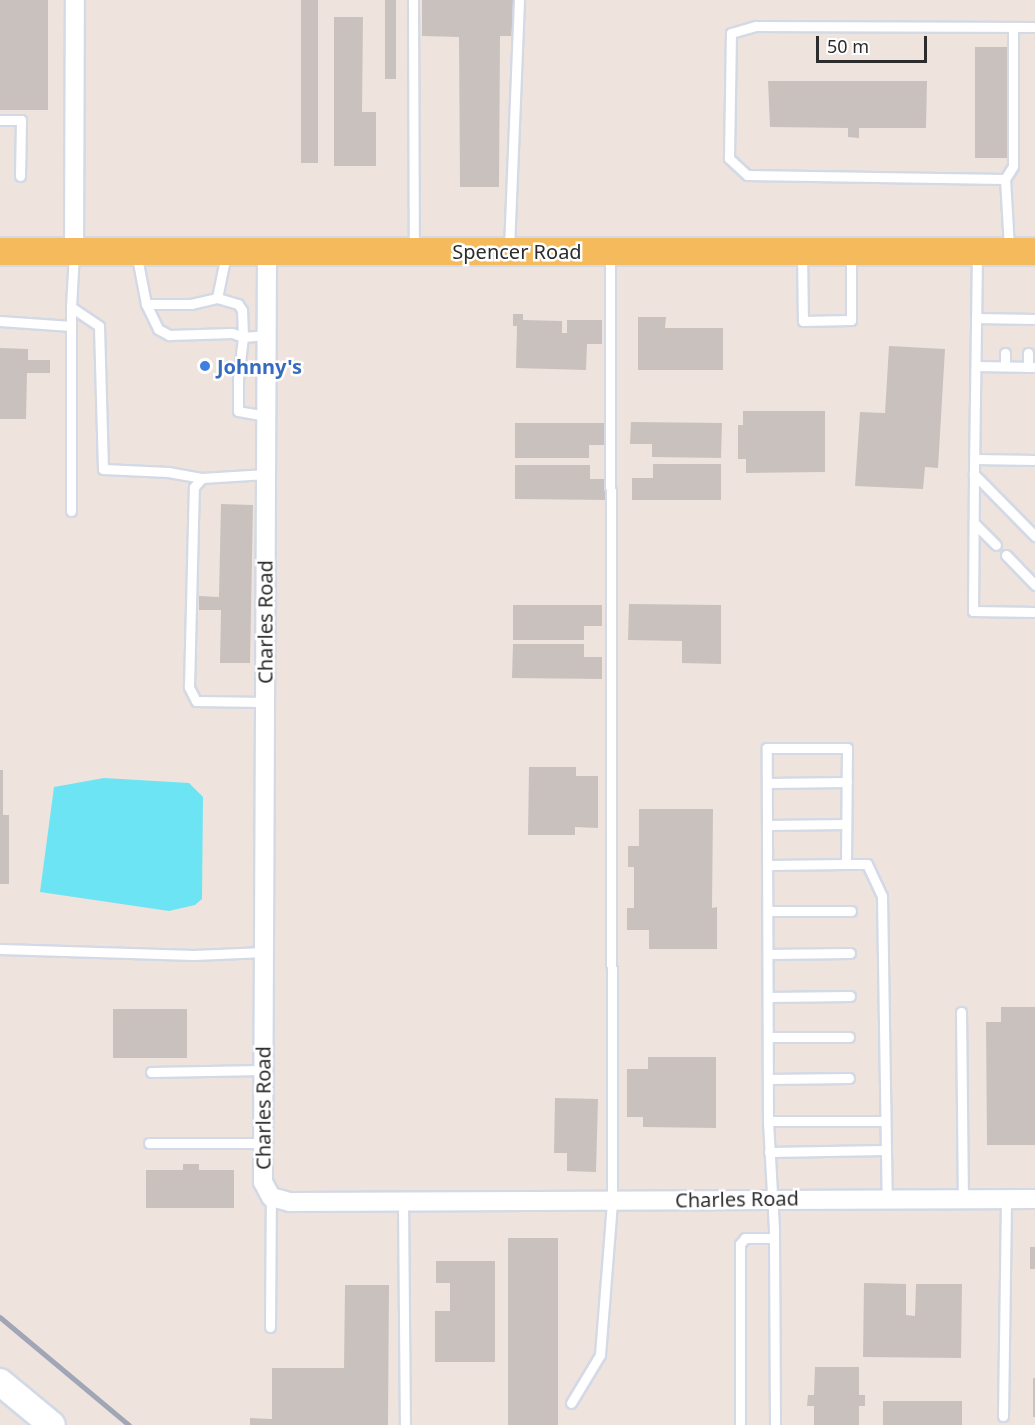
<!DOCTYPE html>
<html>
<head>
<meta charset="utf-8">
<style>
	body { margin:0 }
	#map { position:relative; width:1035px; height:1425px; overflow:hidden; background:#eee4dd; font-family:"Noto Sans",sans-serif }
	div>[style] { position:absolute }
	.water>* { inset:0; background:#6de4f3 }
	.building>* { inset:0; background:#c9c1bd; transform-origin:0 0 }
	.roads { filter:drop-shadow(2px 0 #d3d9e5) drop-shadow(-2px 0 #d3d9e5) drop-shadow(0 2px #d3d9e5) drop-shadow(0 -2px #d3d9e5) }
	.lane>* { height:9px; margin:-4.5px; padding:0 4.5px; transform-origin:4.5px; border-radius:4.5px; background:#fff }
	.street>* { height:18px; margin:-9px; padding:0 9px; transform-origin:9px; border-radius:9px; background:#fff }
	.secondary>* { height:26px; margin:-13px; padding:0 13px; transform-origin:13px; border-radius:13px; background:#fff }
	.primary>* { height:27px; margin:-13.5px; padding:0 13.5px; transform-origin:13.5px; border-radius:13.5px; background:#f5ba5b }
	.rail>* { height:4.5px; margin:-2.25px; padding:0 2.25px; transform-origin:2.25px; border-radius:2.25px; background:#a0a6b6 }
	.dots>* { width:16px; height:16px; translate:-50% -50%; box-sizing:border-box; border:3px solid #fff; border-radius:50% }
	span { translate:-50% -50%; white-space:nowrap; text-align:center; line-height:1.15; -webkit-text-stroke:5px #fff; paint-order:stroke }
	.street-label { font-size:20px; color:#2c2c2c }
	.shop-label { font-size:20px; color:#366cbe; font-weight:700 }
	.left { translate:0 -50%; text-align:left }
	.scale { position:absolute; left:816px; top:36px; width:111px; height:27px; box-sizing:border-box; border:3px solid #2c2c2c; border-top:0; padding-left:8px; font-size:18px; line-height:21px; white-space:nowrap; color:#2c2c2c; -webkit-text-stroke:4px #fff; paint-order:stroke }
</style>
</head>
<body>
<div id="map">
	<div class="water">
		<div style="clip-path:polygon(104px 778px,189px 783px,203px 797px,202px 899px,195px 905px,169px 911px,40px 892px,54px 787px)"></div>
	</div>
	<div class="building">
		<div style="left:0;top:0;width:48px;height:110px"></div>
		<div style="left:301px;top:0;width:17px;height:163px"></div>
		<div style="left:385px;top:0;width:11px;height:79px"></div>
		<div style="clip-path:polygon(422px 0,516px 0,516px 36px,500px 36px,499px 187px,460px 187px,459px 37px,422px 36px)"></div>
		<div style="clip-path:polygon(334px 17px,363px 17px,362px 112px,376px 112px,376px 166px,334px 166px)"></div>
		<div style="left:975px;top:47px;width:34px;height:111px"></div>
		<div style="clip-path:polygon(768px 81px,927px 81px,926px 128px,859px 128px,859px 138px,848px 137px,848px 128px,770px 127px)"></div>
		<div style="clip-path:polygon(513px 314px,523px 314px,523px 320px,562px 321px,562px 333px,567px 333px,567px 320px,602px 320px,602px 344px,587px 344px,586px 370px,516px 368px,517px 326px,513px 326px)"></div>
		<div style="clip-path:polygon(638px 317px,666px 317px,665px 328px,723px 328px,723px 370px,638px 370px)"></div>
		<div style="clip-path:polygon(889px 346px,945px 349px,938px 468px,925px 467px,923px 489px,855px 486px,860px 412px,885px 413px)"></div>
		<div style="clip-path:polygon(0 348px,28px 349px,28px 360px,50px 360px,50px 373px,27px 373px,26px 419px,0 419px)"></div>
		<div style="clip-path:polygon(743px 411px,825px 411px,825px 472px,746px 473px,746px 459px,738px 459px,738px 425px,743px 425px)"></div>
		<div style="clip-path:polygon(631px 422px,722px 423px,721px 458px,652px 457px,652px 444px,630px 444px)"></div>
		<div style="clip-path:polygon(515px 423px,607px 423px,606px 445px,589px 445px,589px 458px,515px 458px)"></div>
		<div style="clip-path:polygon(653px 464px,721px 464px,721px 500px,632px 500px,632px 478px,653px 478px)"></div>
		<div style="clip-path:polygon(515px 465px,590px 465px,590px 479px,606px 479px,606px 500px,515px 499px)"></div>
		<div style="clip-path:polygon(221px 504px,253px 505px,250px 663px,220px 663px,221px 610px,199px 610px,199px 596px,219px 597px)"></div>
		<div style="clip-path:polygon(629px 604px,721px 605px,721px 664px,682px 663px,682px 641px,628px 640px)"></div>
		<div style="clip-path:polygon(513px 605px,602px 605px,602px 626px,584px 626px,584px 640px,513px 640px)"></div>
		<div style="clip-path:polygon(513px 644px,584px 644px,584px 657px,602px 657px,602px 679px,512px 678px)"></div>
		<div style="clip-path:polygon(529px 767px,576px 767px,576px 776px,598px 776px,598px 828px,575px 827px,575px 835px,528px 835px)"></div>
		<div style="clip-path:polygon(0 770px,3px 770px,3px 815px,9px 815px,9px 884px,0 884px)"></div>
		<div style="clip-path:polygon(639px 809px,713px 809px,712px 908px,717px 907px,717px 949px,649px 949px,649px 930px,627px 930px,627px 908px,634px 908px,634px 867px,628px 867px,628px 846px,639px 846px)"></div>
		<div style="clip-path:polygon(1001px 1007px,1035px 1007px,1035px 1145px,987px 1145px,986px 1022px,1001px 1022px)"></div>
		<div style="left:113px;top:1009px;width:74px;height:49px"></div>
		<div style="clip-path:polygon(648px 1057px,716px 1057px,716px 1128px,643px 1127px,643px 1117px,627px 1117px,627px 1069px,648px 1069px)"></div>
		<div style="clip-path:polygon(555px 1098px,598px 1099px,596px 1172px,567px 1171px,567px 1153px,554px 1153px)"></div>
		<div style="clip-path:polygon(183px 1164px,199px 1164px,199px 1170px,234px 1170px,234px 1208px,146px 1208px,146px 1170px,183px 1170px)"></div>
		<div style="left:558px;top:1238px;width:187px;height:50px;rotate:90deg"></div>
		<div style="left:1030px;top:1247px;width:5px;height:22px"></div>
		<div style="clip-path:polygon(436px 1261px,495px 1261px,495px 1362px,435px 1362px,435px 1311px,450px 1311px,450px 1283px,436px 1283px)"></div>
		<div style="clip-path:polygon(864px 1283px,906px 1284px,906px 1315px,915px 1316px,916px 1284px,962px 1284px,961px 1358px,863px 1357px)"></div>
		<div style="clip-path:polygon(345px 1285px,389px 1285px,388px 1425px,250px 1425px,250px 1418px,272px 1419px,272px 1368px,344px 1368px)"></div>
		<div style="clip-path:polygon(815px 1367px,859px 1367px,859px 1395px,865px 1395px,865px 1406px,859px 1406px,859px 1425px,814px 1425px,814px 1406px,807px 1406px,808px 1395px,814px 1395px)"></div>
		<div style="left:1033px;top:1378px;width:2px;height:39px"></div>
		<div style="left:883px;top:1401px;width:79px;height:24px"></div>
	</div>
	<div class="roads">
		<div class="lane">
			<div style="left:413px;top:0;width:250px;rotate:89.8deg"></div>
			<div style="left:0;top:120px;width:21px"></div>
			<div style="left:21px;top:120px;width:56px;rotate:91deg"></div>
			<div style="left:1005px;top:179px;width:15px;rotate:-58deg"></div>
			<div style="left:1013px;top:166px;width:139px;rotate:-90deg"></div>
			<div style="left:1009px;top:248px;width:69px;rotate:-93.3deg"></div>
			<div style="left:1005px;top:179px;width:258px;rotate:-179.1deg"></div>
			<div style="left:747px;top:175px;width:25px;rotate:-137deg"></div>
			<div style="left:729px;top:158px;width:125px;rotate:-89.1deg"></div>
			<div style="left:731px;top:33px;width:26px;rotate:-16deg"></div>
			<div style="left:756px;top:26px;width:279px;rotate:0.2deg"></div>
			<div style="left:509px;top:249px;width:249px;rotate:-87.7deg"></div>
			<div style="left:136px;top:252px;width:53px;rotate:79.1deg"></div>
			<div style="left:146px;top:304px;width:45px"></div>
			<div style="left:191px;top:304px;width:27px;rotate:-13deg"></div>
			<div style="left:217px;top:298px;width:45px;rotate:-78.4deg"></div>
			<div style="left:802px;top:252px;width:69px;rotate:89.2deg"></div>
			<div style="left:803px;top:321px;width:48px;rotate:-1.2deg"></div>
			<div style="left:851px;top:320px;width:67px;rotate:-90deg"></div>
			<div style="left:74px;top:253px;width:54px;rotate:93.2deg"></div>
			<div style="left:71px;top:307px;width:34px;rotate:34deg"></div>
			<div style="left:99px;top:326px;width:143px;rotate:88.4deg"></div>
			<div style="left:103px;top:469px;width:65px;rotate:2.6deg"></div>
			<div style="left:168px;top:472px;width:35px;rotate:10deg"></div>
			<div style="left:977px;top:254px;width:220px;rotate:90.8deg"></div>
			<div style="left:974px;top:474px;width:87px;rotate:45.5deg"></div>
			<div style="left:146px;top:304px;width:28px;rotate:64deg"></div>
			<div style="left:158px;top:329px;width:13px;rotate:29deg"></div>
			<div style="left:169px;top:335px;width:63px;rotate:-1.8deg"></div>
			<div style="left:232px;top:333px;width:12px;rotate:20deg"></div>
			<div style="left:243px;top:337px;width:27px;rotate:-92deg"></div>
			<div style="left:242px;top:310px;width:7px;rotate:-124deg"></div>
			<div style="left:238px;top:304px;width:22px;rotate:-164deg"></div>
			<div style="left:976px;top:318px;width:59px;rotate:1deg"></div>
			<div style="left:0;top:321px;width:71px;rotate:4deg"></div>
			<div style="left:976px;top:366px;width:59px;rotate:1deg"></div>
			<div style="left:1005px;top:366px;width:13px;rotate:-90deg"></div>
			<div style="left:1028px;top:367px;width:14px;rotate:-90deg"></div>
			<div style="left:266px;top:416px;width:28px;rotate:-170deg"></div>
			<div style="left:238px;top:411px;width:31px;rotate:-90deg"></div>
			<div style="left:238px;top:380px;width:43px;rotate:-83.4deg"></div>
			<div style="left:243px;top:337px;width:24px;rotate:-5deg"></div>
			<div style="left:975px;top:459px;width:60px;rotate:1deg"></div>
			<div style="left:974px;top:474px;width:137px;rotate:90.4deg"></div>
			<div style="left:973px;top:611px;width:62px;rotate:0.9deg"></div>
			<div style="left:71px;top:511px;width:204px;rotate:-90deg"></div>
			<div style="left:974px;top:523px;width:31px;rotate:45deg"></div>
			<div style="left:1006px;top:555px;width:42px;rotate:46deg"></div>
			<div style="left:265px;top:702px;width:69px;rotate:-179.2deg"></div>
			<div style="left:196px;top:701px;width:16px;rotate:-117deg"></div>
			<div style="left:189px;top:687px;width:200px;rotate:-88.6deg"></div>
			<div style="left:194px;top:487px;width:12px;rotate:-48deg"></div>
			<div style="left:202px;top:478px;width:64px;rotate:-3.6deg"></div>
			<div style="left:768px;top:783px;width:79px;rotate:-0.7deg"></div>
			<div style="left:768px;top:825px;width:78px;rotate:-0.7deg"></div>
			<div style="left:769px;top:865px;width:77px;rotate:-0.7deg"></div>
			<div style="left:769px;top:911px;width:82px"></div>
			<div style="left:0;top:949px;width:194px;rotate:1.8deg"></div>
			<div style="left:194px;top:955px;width:70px;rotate:-2.5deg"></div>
			<div style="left:768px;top:954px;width:82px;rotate:-0.7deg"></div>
			<div style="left:768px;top:997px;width:82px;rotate:-0.7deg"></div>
			<div style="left:961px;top:1012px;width:187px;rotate:89.4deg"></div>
			<div style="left:768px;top:1037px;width:81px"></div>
			<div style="left:151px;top:1072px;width:112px;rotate:-1deg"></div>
			<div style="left:768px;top:1079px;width:81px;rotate:-0.7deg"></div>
			<div style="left:768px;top:1121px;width:117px"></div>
			<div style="left:149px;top:1143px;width:114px"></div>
			<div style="left:769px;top:1152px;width:116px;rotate:-1deg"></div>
			<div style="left:403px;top:1202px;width:223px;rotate:89.5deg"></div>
			<div style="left:270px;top:1327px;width:130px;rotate:-89.6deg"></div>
			<div style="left:571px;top:1403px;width:56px;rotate:-58.9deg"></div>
			<div style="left:600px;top:1355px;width:154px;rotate:-85.5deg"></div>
			<div style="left:612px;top:1201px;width:948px;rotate:-90.12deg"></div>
			<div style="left:1003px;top:1416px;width:217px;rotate:-89.2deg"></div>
			<div style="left:740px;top:1425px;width:181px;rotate:-90deg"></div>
			<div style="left:740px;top:1244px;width:8px;rotate:-50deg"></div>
			<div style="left:745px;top:1238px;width:29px"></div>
			<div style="left:775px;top:1425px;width:196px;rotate:-90.3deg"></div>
			<div style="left:774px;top:1229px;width:108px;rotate:-93.2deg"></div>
			<div style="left:768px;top:1121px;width:373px;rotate:-90.2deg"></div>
			<div style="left:767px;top:748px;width:80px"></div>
			<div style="left:847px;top:748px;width:116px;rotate:90.5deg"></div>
			<div style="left:846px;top:864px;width:21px"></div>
			<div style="left:867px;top:864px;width:35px;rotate:65deg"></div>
			<div style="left:882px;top:896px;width:303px;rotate:89.1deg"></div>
		</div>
		<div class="street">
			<div style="left:74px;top:252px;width:252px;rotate:-89.8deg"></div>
			<div style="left:267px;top:252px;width:930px;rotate:90.25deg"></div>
			<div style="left:263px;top:1182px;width:17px;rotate:62deg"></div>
			<div style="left:271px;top:1197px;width:20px;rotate:15deg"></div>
			<div style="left:290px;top:1202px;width:745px;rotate:-0.23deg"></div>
		</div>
		<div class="secondary">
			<div style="left:0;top:1382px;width:67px;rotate:39.6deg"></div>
		</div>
		<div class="primary">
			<div style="left:0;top:251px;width:1035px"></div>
		</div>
	</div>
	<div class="rail">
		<div style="left:0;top:1317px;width:168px;rotate:39.9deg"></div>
	</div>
	<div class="dots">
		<div style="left:205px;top:366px;background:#3f7fe0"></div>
	</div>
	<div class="street-label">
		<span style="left:517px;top:251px">Spencer Road</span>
		<span style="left:265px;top:622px;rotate:-90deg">Charles Road</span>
		<span style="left:263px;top:1108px;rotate:-90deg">Charles Road</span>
		<span style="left:737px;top:1199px;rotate:-1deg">Charles Road</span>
	</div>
	<div class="shop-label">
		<span class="left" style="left:217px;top:366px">Johnny's</span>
	</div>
	<div class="scale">50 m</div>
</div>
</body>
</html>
